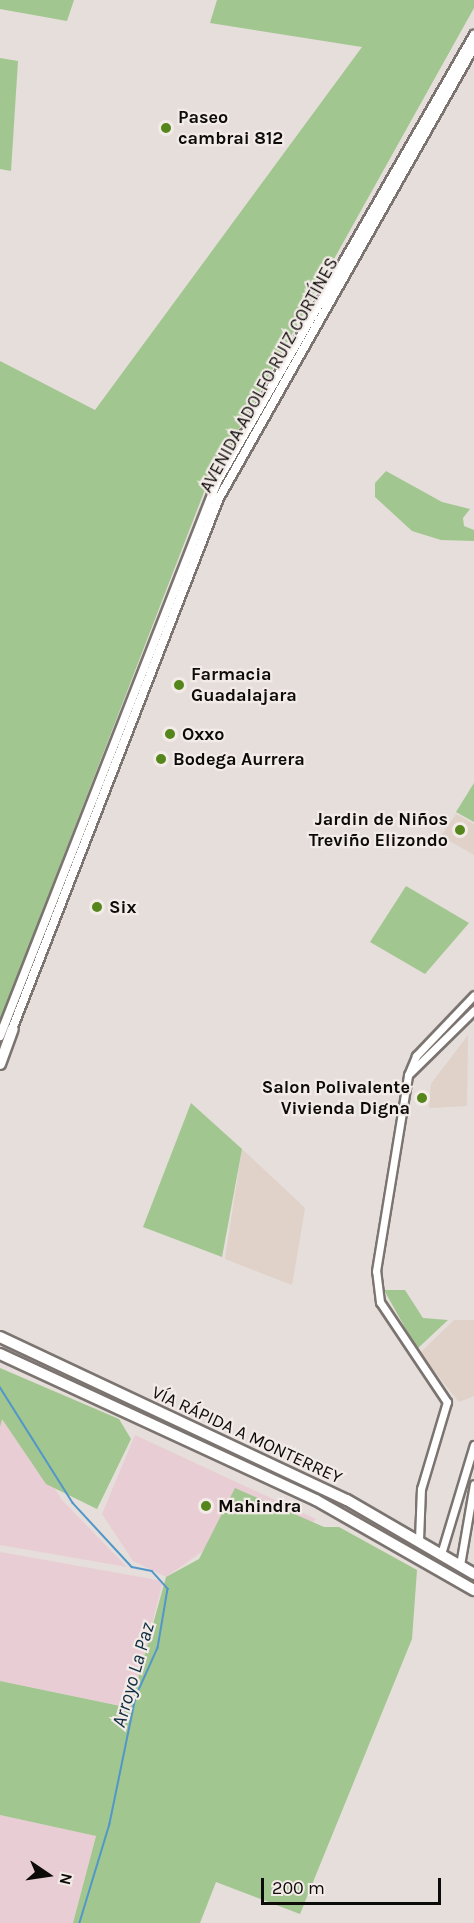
<!DOCTYPE html>
<html>
<head>
<meta charset="utf-8">
<style>
	body { margin:0 }
	#map { position:relative; width:474px; height:1923px; overflow:hidden; background:#e5deda; font-family:Karla,sans-serif }
	div>[style] { position:absolute }
	.industrial>* { inset:0; background:#e8ced4 }
	.built>* { inset:0; background:#e0d1c9 }
	.green>* { inset:0; background:#a1c68f }
	.stream>* { height:1.5px; margin:-0.75px; padding:0 0.75px; transform-origin:0.75px; border-radius:0.75px; background:#5297c9 }
	.roads { filter:drop-shadow(2px 0 #7b7470) drop-shadow(-2px 0 #7b7470) drop-shadow(0 2px #7b7470) drop-shadow(0 -2px #7b7470) }
	.tertiary>* { height:7px; margin:-3.5px; padding:0 3.5px; transform-origin:3.5px; border-radius:3.5px; background:#fff }
	.primary>* { height:8px; margin:-4px; padding:0 4px; transform-origin:4px; border-radius:4px; background:#fff }
	.motorway>* { height:10px; margin:-5px; padding:0 5px; transform-origin:5px; border-radius:5px; background:#fff }
	.dots>* { width:16px; height:16px; translate:-50% -50%; box-sizing:border-box; border:3px solid #f3ebe7; border-radius:50% }
	span { translate:-50% -50%; white-space:nowrap; text-align:center; line-height:1.15; -webkit-text-stroke:4.5px #f3ebe7; paint-order:stroke }
	.poi-label { font-size:18px; color:#0d0b0a; font-weight:700 }
	.left { translate:0 -50%; text-align:left }
	.right { translate:-100% -50%; text-align:right }
	.street-label { font-size:18px; color:#0d0b0a }
	.water-label { font-size:20px; color:#0f2d42; font-style:italic }
	.north { position:absolute; left:18px; top:1845px; width:60px; height:60px; -webkit-text-stroke:4px #f3ebe7; paint-order:stroke; rotate:103deg; font-size:16px; font-weight:700; line-height:24px; text-align:center; color:#0d0b0a }
	.north::after { content:''; display:block; margin:auto; width:21px; height:27px; background:#0d0b0a; clip-path:polygon(50% 0,100% 100%,50% 72%,0 100%) }
	.scale { position:absolute; left:261px; top:1878px; width:180px; height:27px; box-sizing:border-box; border:3px solid #0d0b0a; border-top:0; padding-left:8px; font-size:18px; line-height:21px; white-space:nowrap; color:#0d0b0a; -webkit-text-stroke:4px #f3ebe7; paint-order:stroke }
</style>
</head>
<body>
<div id="map">
	<div class="industrial">
		<div style="clip-path:polygon(0 1403px,62px 1500px,127px 1567px,0 1545px)"></div>
		<div style="clip-path:polygon(135px 1435px,316px 1519px,292px 1545px,203px 1551px,166px 1577px,133px 1561px,102px 1514px)"></div>
		<div style="clip-path:polygon(0 1552px,163px 1581px,131px 1708px,0 1681px)"></div>
		<div style="clip-path:polygon(0 1815px,96px 1836px,73px 1923px,0 1923px)"></div>
	</div>
	<div class="built">
		<div style="clip-path:polygon(456px 814px,474px 824px,474px 855px,441px 836px)"></div>
		<div style="clip-path:polygon(468px 1035px,467px 1106px,429px 1108px,431px 1084px)"></div>
		<div style="clip-path:polygon(242px 1149px,305px 1208px,292px 1285px,225px 1259px)"></div>
		<div style="clip-path:polygon(454px 1320px,474px 1320px,474px 1396px,459px 1402px,420px 1353px)"></div>
	</div>
	<div class="green">
		<div style="clip-path:polygon(0 0,74px 0,67px 21px,0 9px)"></div>
		<div style="clip-path:polygon(217px 0,474px 0,474px 8px,204px 492px,0 1021px,0 361px,95px 410px,362px 47px,210px 23px)"></div>
		<div style="clip-path:polygon(0 58px,18px 61px,11px 171px,0 169px)"></div>
		<div style="clip-path:polygon(386px 471px,442px 502px,470px 509px,463px 518px,464px 526px,474px 530px,474px 541px,441px 540px,412px 531px,375px 497px,375px 483px)"></div>
		<div style="clip-path:polygon(474px 783px,474px 822px,456px 812px)"></div>
		<div style="clip-path:polygon(406px 886px,469px 923px,425px 974px,370px 942px)"></div>
		<div style="clip-path:polygon(191px 1103px,242px 1149px,222px 1257px,143px 1227px)"></div>
		<div style="clip-path:polygon(384px 1290px,405px 1290px,423px 1318px,448px 1320px,417px 1349px)"></div>
		<div style="clip-path:polygon(0 1368px,119px 1419px,131px 1439px,97px 1509px,46px 1484px,2px 1419px,0 1427px)"></div>
		<div style="clip-path:polygon(235px 1488px,324px 1527px,339px 1527px,417px 1570px,412px 1639px,300px 1914px,216px 1882px,200px 1923px,73px 1923px,96px 1836px,0 1815px,0 1681px,130px 1708px,166px 1577px,199px 1559px)"></div>
	</div>
	<div class="stream">
		<div style="left:0;top:1387px;width:137px;rotate:57.8deg"></div>
		<div style="left:73px;top:1503px;width:87px;rotate:47.3deg"></div>
		<div style="left:132px;top:1567px;width:20px;rotate:11deg"></div>
		<div style="left:152px;top:1571px;width:24px;rotate:48deg"></div>
		<div style="left:168px;top:1589px;width:60px;rotate:99.6deg"></div>
		<div style="left:158px;top:1648px;width:54px;rotate:114.2deg"></div>
		<div style="left:136px;top:1697px;width:130px;rotate:101.6deg"></div>
		<div style="left:110px;top:1824px;width:103px;rotate:106.9deg"></div>
	</div>
	<div class="roads">
		<div class="tertiary">
			<div style="left:410px;top:1073px;width:90px;rotate:-44.5deg"></div>
			<div style="left:419px;top:1540px;width:51px;rotate:-87.8deg"></div>
			<div style="left:421px;top:1489px;width:91px;rotate:-73.4deg"></div>
			<div style="left:447px;top:1402px;width:120px;rotate:-123.8deg"></div>
			<div style="left:380px;top:1302px;width:31px;rotate:-97deg"></div>
			<div style="left:376px;top:1271px;width:199px;rotate:-80.7deg"></div>
			<div style="left:408px;top:1075px;width:21px;rotate:-67deg"></div>
			<div style="left:416px;top:1056px;width:84px;rotate:-46.4deg"></div>
			<div style="left:441px;top:1554px;width:114px;rotate:-73.2deg"></div>
			<div style="left:460px;top:1565px;width:82px;rotate:-80.2deg"></div>
		</div>
		<div class="primary">
			<div style="left:11px;top:1032px;width:573px;rotate:-68.72deg"></div>
			<div style="left:219px;top:498px;width:518px;rotate:-60.52deg"></div>
			<div style="left:0;top:1036px;width:595px;rotate:-68.61deg"></div>
			<div style="left:217px;top:482px;width:516px;rotate:-60.1deg"></div>
		</div>
		<div class="motorway">
			<div style="left:0;top:1064px;width:37px;rotate:-70deg"></div>
			<div style="left:0;top:1337px;width:383px;rotate:25.2deg"></div>
			<div style="left:347px;top:1500px;width:147px;rotate:30.2deg"></div>
			<div style="left:0;top:1354px;width:348px;rotate:24.8deg"></div>
			<div style="left:316px;top:1500px;width:182px;rotate:29.7deg"></div>
		</div>
	</div>
	<div class="dots">
		<div style="left:166px;top:128px;background:#54861b"></div>
		<div style="left:179px;top:685px;background:#54861b"></div>
		<div style="left:170px;top:734px;background:#54861b"></div>
		<div style="left:161px;top:759px;background:#54861b"></div>
		<div style="left:460px;top:830px;background:#54861b"></div>
		<div style="left:97px;top:907px;background:#54861b"></div>
		<div style="left:422px;top:1098px;background:#54861b"></div>
		<div style="left:206px;top:1506px;background:#54861b"></div>
	</div>
	<div class="poi-label">
		<span class="left" style="left:178px;top:128px">Paseo<br>cambrai 812</span>
		<span class="left" style="left:191px;top:685px">Farmacia<br>Guadalajara</span>
		<span class="left" style="left:182px;top:734px">Oxxo</span>
		<span class="left" style="left:173px;top:759px">Bodega Aurrera</span>
		<span class="right" style="left:448px;top:830px">Jardin de Niños<br>Treviño Elizondo</span>
		<span class="left" style="left:109px;top:907px">Six</span>
		<span class="right" style="left:410px;top:1098px">Salon Polivalente<br>Vivienda Digna</span>
		<span class="left" style="left:218px;top:1506px">Mahindra</span>
	</div>
	<div class="street-label">
		<span style="left:269px;top:375px;rotate:-61deg">AVENIDA ADOLFO RUIZ CORTÍNES</span>
		<span style="left:247px;top:1435px;rotate:25deg">VÍA RÁPIDA A MONTERREY</span>
	</div>
	<div class="water-label">
		<span style="left:133px;top:1675px;rotate:-74deg">Arroyo La Paz</span>
	</div>
	<div class="north">N</div>
	<div class="scale">200 m</div>
</div>
</body>
</html>
